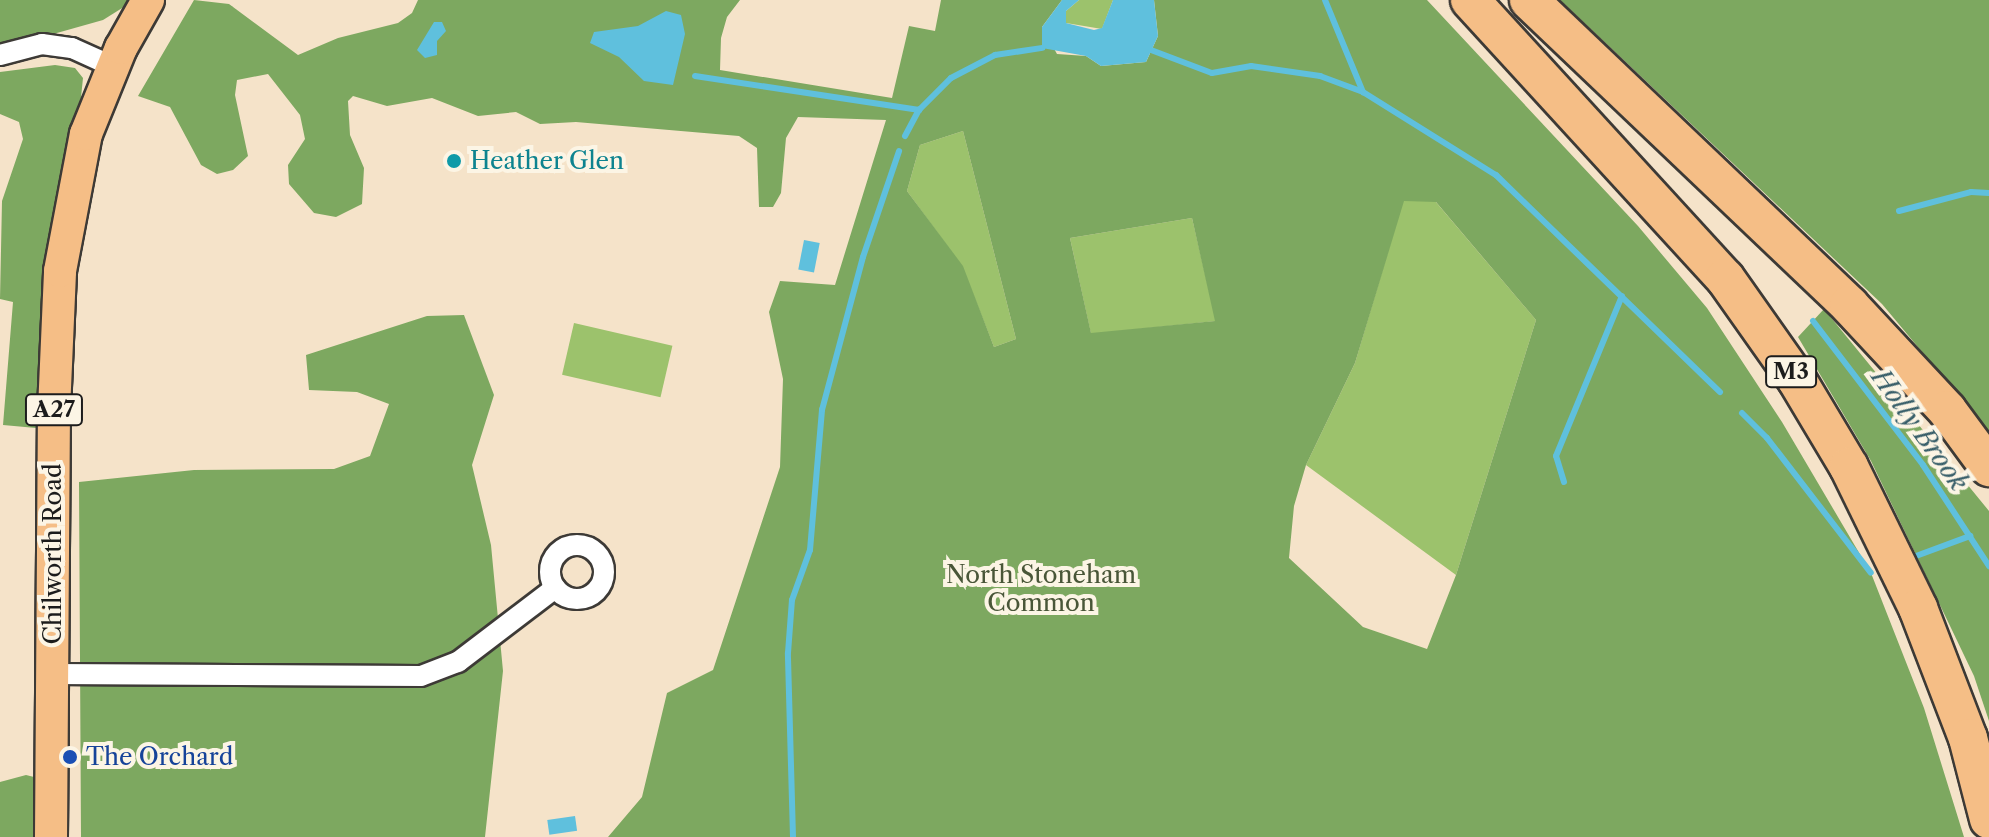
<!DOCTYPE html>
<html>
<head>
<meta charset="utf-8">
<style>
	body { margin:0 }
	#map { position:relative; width:1989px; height:837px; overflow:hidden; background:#f5e3c9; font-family:"Libre Caslon Text",serif }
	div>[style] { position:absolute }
	.green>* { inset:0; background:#9cc26c; transform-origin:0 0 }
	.forest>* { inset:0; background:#7da860 }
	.water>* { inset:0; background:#5fc0dd; transform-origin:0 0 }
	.stream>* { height:6px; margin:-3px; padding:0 3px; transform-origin:3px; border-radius:3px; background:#5fc0dd }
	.roads { filter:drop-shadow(2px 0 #3d3a36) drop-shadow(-2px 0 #3d3a36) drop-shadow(0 2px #3d3a36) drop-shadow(0 -2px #3d3a36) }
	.street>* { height:20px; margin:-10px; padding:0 10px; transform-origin:10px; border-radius:10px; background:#fff }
	.street>.ring { margin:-10px; padding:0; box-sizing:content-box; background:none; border:20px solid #fff; border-radius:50% }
	.primary>* { height:32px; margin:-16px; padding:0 16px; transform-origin:16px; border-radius:16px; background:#f5be86 }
	.highway>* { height:38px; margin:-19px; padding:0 19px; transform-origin:19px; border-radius:19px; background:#f5be86 }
	.dots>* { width:22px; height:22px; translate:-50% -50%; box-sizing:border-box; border:4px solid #fcf5e5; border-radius:50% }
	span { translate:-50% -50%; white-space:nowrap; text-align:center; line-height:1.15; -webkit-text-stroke:8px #fcf5e5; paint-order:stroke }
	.shield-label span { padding:2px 6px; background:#fcf5e5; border:2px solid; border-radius:6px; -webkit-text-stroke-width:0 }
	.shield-label { font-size:22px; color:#1c1c1c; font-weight:700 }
	.culture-label { font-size:24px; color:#0d838f }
	.left { translate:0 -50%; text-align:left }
	.street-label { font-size:24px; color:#1c1c1c }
	.park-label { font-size:24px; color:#495638 }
	.transit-label { font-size:24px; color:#164399 }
	.water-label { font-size:26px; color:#375e69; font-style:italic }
</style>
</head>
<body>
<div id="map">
	<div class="green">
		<div style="clip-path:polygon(1079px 0,1113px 0,1102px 29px,1066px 23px,1066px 11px)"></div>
		<div style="clip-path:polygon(963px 131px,1016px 339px,994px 347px,962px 266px,907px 191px,920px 145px)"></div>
		<div style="clip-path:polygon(1403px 201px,1435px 201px,1536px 320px,1456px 575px,1306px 465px,1355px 363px)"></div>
		<div style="clip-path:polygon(1192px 218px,1216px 321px,1091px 334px,1070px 238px)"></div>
		<div style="left:574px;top:323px;width:101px;height:53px;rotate:13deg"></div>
	</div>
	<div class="forest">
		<div style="clip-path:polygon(0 0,135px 0,103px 20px,0 49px)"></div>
		<div style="clip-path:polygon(evenodd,194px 0,229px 4px,298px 55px,338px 38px,398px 23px,412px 13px,418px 0,740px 0,727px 17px,721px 38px,720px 70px,892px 98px,909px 26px,935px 31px,941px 0,1062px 0,1042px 27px,1057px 54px,1086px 56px,1101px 66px,1146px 62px,1158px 36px,1154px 0,1427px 0,1638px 226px,1707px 308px,1782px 422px,1871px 573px,1924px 708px,1964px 837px,608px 837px,642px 797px,667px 693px,713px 670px,780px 467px,783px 379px,769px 312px,780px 281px,835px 285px,886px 120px,798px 117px,786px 138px,781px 193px,773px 207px,759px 207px,757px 148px,739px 136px,576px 122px,540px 124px,516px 112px,478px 116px,432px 98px,387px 106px,353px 96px,348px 101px,350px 135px,364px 168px,362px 204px,336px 217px,314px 213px,289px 184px,288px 165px,305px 139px,300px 115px,268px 74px,237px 80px,235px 95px,248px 156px,233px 170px,217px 174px,201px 165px,170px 107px,138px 96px,194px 0,963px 131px,1016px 339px,994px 347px,963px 266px,907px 191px,920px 145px,963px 131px,194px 0,1404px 201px,1436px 202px,1536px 320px,1456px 575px,1427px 649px,1363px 627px,1289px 558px,1294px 506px,1306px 465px,1355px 363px,1404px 201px,194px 0,1192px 218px,1215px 321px,1091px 333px,1070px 238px,1192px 218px)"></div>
		<div style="clip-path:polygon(1560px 0,1989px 0,1989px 432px,1882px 304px)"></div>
		<div style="clip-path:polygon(55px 65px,75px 68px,83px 78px,47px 429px,3px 425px,13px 302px,0 299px,2px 201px,23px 139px,19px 122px,0 114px,0 72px)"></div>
		<div style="clip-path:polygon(1824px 309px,1989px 511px,1989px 721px,1974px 676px,1871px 461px,1798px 337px)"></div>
		<div style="clip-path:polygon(464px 315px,494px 395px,472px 465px,491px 545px,503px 671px,485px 837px,81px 837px,79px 482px,194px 470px,334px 469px,370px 456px,389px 404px,357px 392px,309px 390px,306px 355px,427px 316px)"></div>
		<div style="clip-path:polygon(26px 775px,38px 778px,42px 837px,0 837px,0 782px)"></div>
	</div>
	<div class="water">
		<div style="clip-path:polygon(1062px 0,1079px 0,1066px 11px,1066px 23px,1094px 30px,1102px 28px,1113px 0,1154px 0,1158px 36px,1146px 62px,1101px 66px,1086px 56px,1042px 48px,1042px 27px)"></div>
		<div style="clip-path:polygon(666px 11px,681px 15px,685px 34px,673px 85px,644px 81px,619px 57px,590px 43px,594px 32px,638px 26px)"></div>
		<div style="clip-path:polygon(434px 22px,442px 22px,446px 31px,437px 41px,437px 55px,425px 58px,417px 50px)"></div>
		<div style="left:804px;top:240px;width:16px;height:30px;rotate:11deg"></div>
		<div style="left:575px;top:816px;width:15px;height:28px;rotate:82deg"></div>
	</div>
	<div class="stream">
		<div style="left:1325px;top:0;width:100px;rotate:67.6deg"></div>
		<div style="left:1151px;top:50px;width:65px;rotate:20.7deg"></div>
		<div style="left:1212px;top:73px;width:40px;rotate:-10deg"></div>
		<div style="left:1251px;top:66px;width:70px;rotate:8.2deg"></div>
		<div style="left:1320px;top:76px;width:46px;rotate:20.4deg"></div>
		<div style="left:1363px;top:92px;width:157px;rotate:32deg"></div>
		<div style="left:1496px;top:175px;width:312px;rotate:44.1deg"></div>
		<div style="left:695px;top:76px;width:227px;rotate:8.6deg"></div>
		<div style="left:905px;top:136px;width:30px;rotate:-62deg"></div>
		<div style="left:919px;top:110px;width:45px;rotate:-45deg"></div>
		<div style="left:951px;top:78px;width:50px;rotate:-27.6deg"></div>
		<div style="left:995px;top:55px;width:48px;rotate:-8.5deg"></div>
		<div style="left:1899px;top:211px;width:74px;rotate:-14.8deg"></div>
		<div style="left:1971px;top:192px;width:18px;rotate:3deg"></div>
		<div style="left:1813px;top:321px;width:181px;rotate:52.6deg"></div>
		<div style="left:1923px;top:465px;width:121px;rotate:56.8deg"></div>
		<div style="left:1742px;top:413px;width:35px;rotate:45deg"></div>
		<div style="left:1767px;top:438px;width:170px;rotate:52.4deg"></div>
		<div style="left:1564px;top:482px;width:27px;rotate:-107deg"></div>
		<div style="left:1556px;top:456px;width:173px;rotate:-67.6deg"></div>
		<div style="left:1916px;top:556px;width:58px;rotate:-20.3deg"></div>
		<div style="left:793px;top:837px;width:184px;rotate:-91.6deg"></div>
		<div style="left:788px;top:653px;width:53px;rotate:-85.7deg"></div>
		<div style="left:792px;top:600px;width:53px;rotate:-70.2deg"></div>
		<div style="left:810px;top:550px;width:141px;rotate:-85.1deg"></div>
		<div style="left:822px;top:410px;width:158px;rotate:-75deg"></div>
		<div style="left:863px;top:257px;width:112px;rotate:-71.2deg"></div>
	</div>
	<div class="roads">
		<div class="street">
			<div style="left:0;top:55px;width:43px;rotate:-14.7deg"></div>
			<div style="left:42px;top:44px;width:30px;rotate:8deg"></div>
			<div style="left:72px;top:48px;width:44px;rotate:24.2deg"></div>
			<div class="ring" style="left:550px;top:545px;width:34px;height:34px"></div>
			<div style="left:52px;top:674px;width:369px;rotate:0.3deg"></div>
			<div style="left:421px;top:676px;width:40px;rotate:-21deg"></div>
			<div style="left:458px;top:662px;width:122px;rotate:-37.3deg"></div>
		</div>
		<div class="primary">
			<div style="left:51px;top:837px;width:427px;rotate:-89.6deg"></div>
			<div style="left:54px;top:410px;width:139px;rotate:-87.5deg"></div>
			<div style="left:60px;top:271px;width:139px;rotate:-79.3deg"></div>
			<div style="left:86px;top:134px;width:93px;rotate:-67.9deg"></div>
			<div style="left:121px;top:48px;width:55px;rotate:-60.6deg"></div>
		</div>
		<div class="highway">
			<div style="left:1470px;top:0;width:377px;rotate:47.5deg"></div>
			<div style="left:1725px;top:278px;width:125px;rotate:54.8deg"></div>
			<div style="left:1797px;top:380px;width:101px;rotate:59.1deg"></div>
			<div style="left:1849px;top:467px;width:157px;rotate:63.9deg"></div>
			<div style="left:1918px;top:608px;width:139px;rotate:69deg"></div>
			<div style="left:1968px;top:738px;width:84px;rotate:75.5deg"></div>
			<div style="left:1529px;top:0;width:442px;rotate:43.6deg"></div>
			<div style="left:1849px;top:305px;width:144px;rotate:47deg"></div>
			<div style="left:1947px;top:410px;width:71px;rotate:53.6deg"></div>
		</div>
	</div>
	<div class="dots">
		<div style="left:454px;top:161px;background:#0f9aa8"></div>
		<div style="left:70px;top:757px;background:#1a4fb4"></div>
	</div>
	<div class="shield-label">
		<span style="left:1791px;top:372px">M3</span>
		<span style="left:54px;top:410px">A27</span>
	</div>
	<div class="culture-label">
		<span class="left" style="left:470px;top:161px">Heather Glen</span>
	</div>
	<div class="street-label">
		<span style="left:53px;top:554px;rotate:-90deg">Chilworth Road</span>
	</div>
	<div class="park-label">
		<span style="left:1041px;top:589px">North Stoneham<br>Common</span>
	</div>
	<div class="transit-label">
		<span class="left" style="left:86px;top:757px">The Orchard</span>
	</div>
	<div class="water-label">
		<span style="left:1919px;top:430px;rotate:54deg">Holly Brook</span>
	</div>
</div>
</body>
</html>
